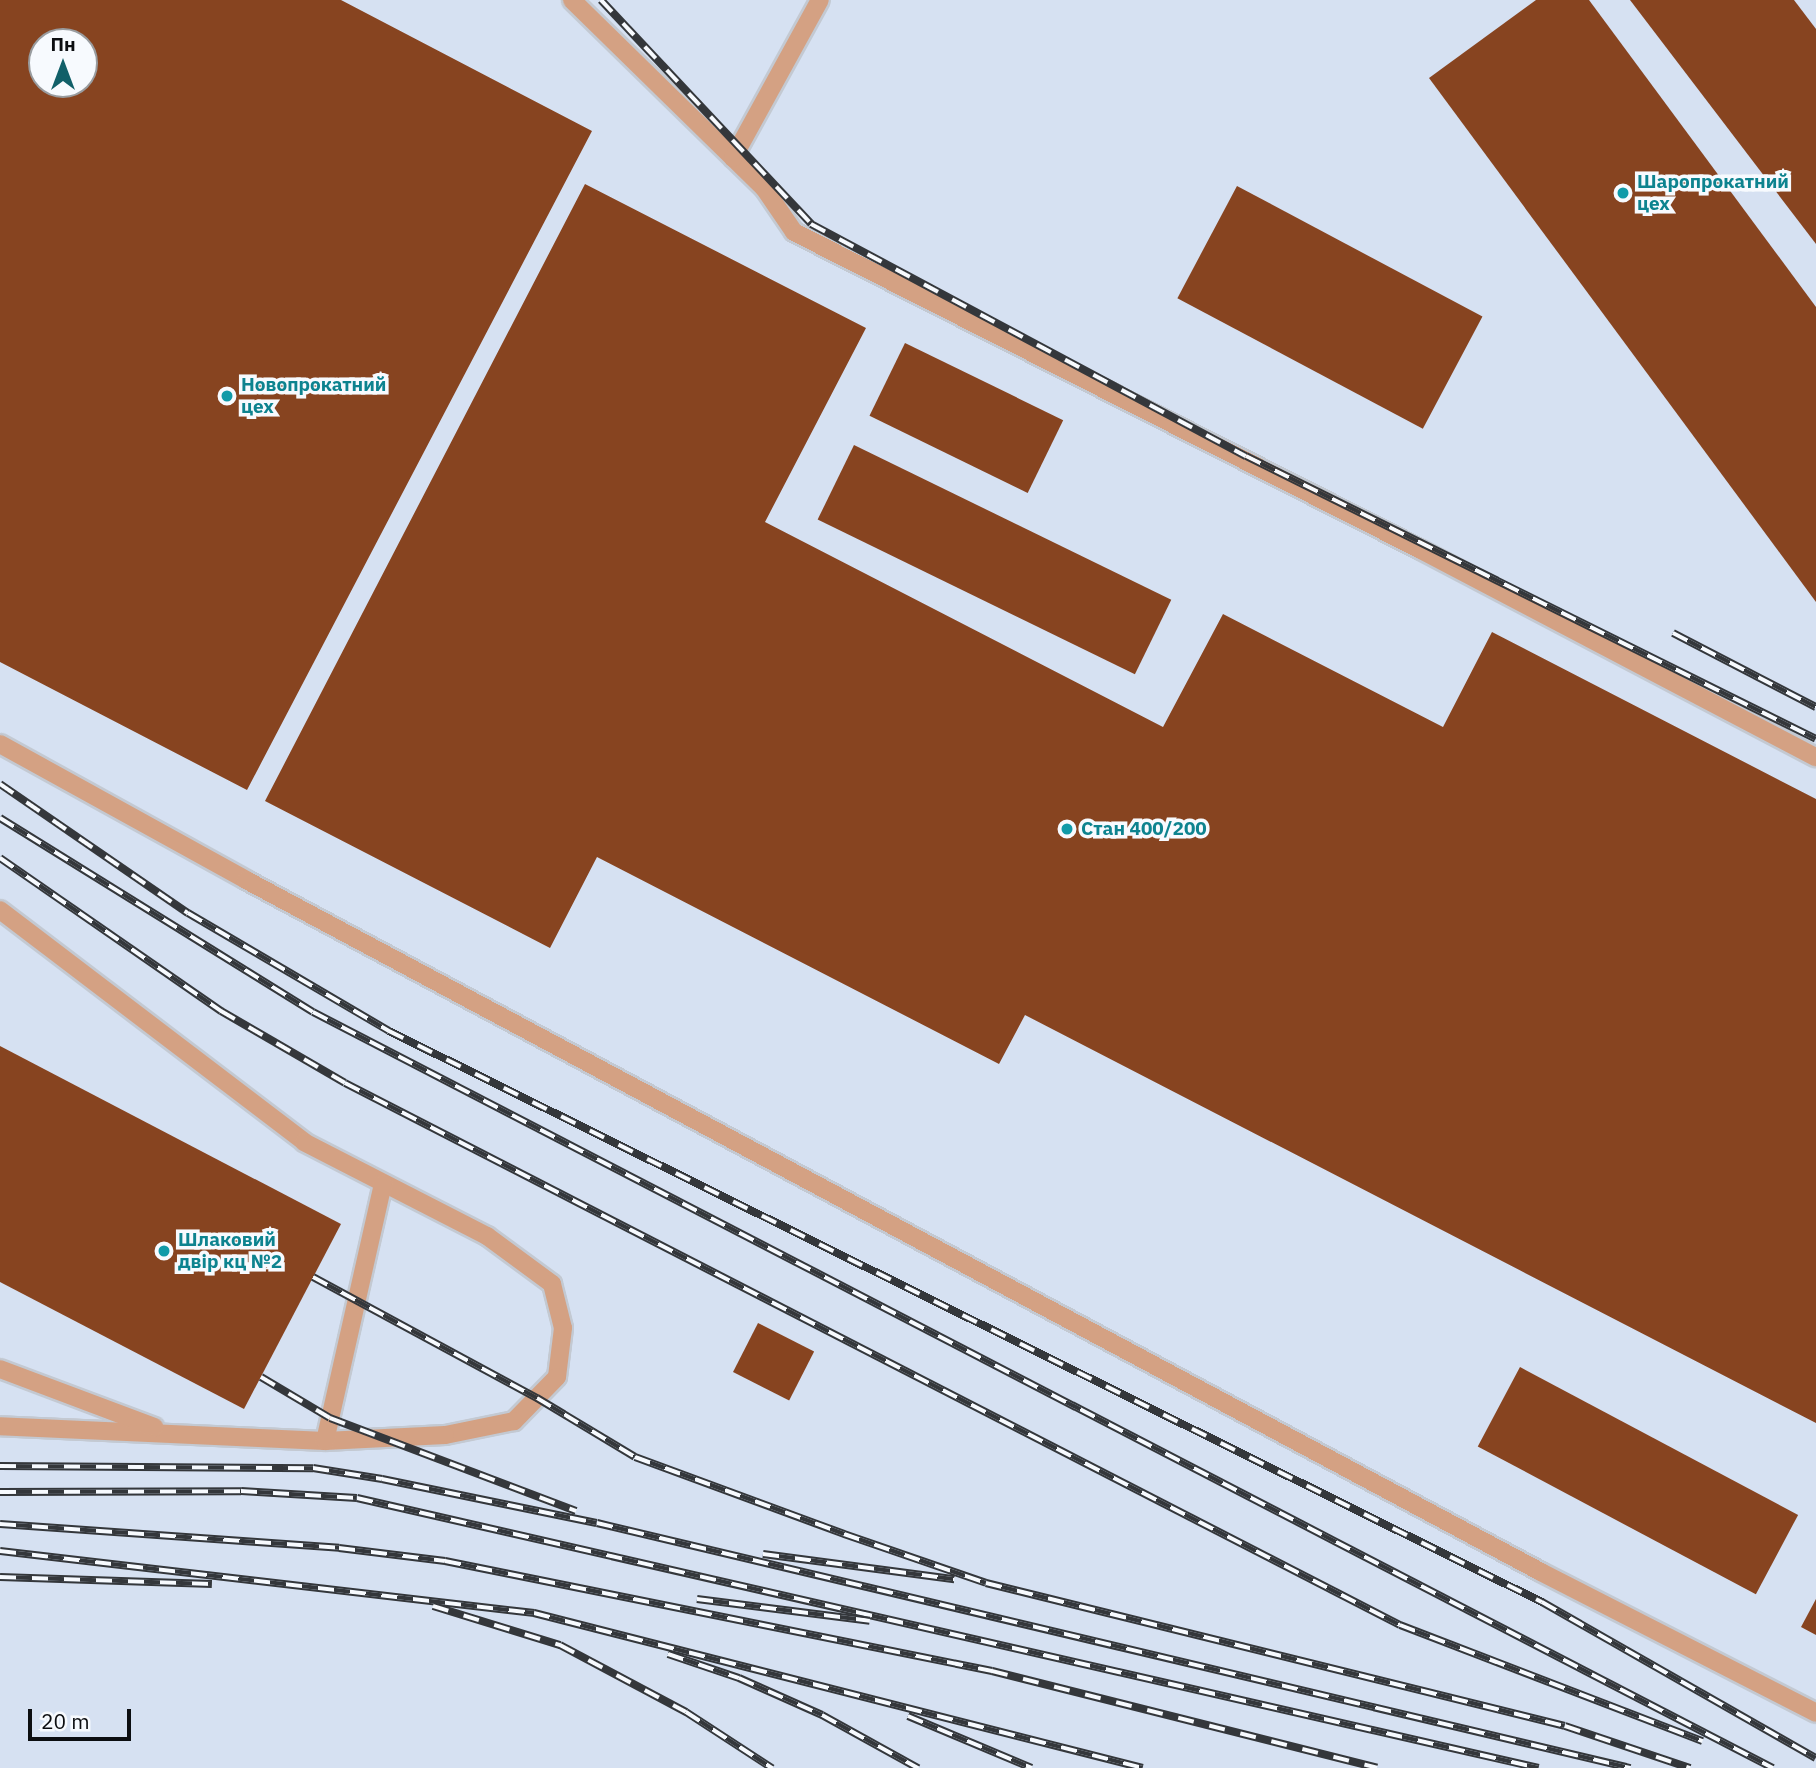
<!DOCTYPE html>
<html>
<head>
<meta charset="utf-8">
<style>
	body { margin:0 }
	#map { position:relative; width:1816px; height:1768px; overflow:hidden; background:#e6edf7; font-family:"IBM Plex Sans",sans-serif }
	div>[style] { position:absolute }
	.built>* { inset:0; background:#d6e1f2 }
	.building>* { inset:0; background:#874420; transform-origin:0 0 }
	.roads { filter:drop-shadow(2px 0 #c3c9d2) drop-shadow(-2px 0 #c3c9d2) drop-shadow(0 2px #c3c9d2) drop-shadow(0 -2px #c3c9d2) }
	.service>* { height:18px; margin:-9px; padding:0 9px; transform-origin:9px; border-radius:9px; background:#d4a183 }
	.rail>* { height:8px; margin-top:-4px; transform-origin:0; background:repeating-linear-gradient(90deg,#f7fafe 0 16px,#34373b 0 32px); box-sizing:border-box; border-block:2px solid #34373b }
	.dots>* { width:19px; height:19px; translate:-50% -50%; box-sizing:border-box; border:4px solid #f7fafe; border-radius:50% }
	span { translate:-50% -50%; white-space:nowrap; text-align:center; line-height:1.15; -webkit-text-stroke:7px #f7fafe; paint-order:stroke }
	.culture-label { font-size:19px; color:#0d838f; font-weight:700 }
	.left { translate:0 -50%; text-align:left }
	.north { position:absolute; left:28px; top:28px; width:70px; height:70px; box-sizing:border-box; background:#f7fafe; border:2px solid #999c9f; border-radius:50%; rotate:0deg; font-size:19px; font-weight:700; line-height:28px; text-align:center; color:#0c0e11 }
	.north::after { content:''; display:block; margin:auto; width:24px; height:32px; background:#116069; clip-path:polygon(50% 0,100% 100%,50% 72%,0 100%) }
	.scale { position:absolute; left:28px; top:1709px; width:103px; height:32px; box-sizing:border-box; border:4px solid #0c0e11; border-top:0; padding-left:9px; font-size:21px; line-height:24px; white-space:nowrap; color:#0c0e11; -webkit-text-stroke:5px #f7fafe; paint-order:stroke }
</style>
</head>
<body>
<div id="map">
	<div class="built">
		<div style="clip-path:polygon(evenodd,0 0,1816px 0,1816px 1768px,0 1768px,0 0,42px 42px,84px 42px,84px 84px,42px 84px,42px 42px)"></div>
	</div>
	<div class="building">
		<div style="clip-path:polygon(evenodd,0 0,341px 0,592px 131px,247px 790px,0 662px,0 0,42px 42px,84px 42px,84px 84px,42px 84px,42px 42px)"></div>
		<div style="clip-path:polygon(1536px 0,1589px 0,1816px 307px,1816px 602px,1429px 78px)"></div>
		<div style="clip-path:polygon(1630px 0,1794px 0,1816px 29px,1816px 244px)"></div>
		<div style="clip-path:polygon(585px 184px,866px 328px,765px 522px,1163px 727px,1223px 614px,1443px 727px,1492px 632px,1816px 799px,1816px 1423px,1025px 1015px,999px 1064px,597px 857px,550px 948px,265px 801px)"></div>
		<div style="left:1237px;top:186px;width:278px;height:127px;rotate:28deg"></div>
		<div style="left:905px;top:343px;width:176px;height:81px;rotate:26deg"></div>
		<div style="left:854px;top:445px;width:353px;height:83px;rotate:26deg"></div>
		<div style="clip-path:polygon(0 1046px,341px 1224px,244px 1409px,0 1282px)"></div>
		<div style="left:758px;top:1323px;width:63px;height:55px;rotate:27deg"></div>
		<div style="left:1520px;top:1367px;width:315px;height:90px;rotate:28deg"></div>
		<div style="clip-path:polygon(1816px 1599px,1816px 1635px,1801px 1627px)"></div>
	</div>
	<div class="roads">
		<div class="service">
			<div style="left:572px;top:0;width:269px;rotate:44.4deg"></div>
			<div style="left:764px;top:188px;width:53px;rotate:55.7deg"></div>
			<div style="left:794px;top:232px;width:703px;rotate:26.89deg"></div>
			<div style="left:1421px;top:550px;width:446px;rotate:27.7deg"></div>
			<div style="left:733px;top:158px;width:180px;rotate:-61.2deg"></div>
			<div style="left:0;top:744px;width:281px;rotate:28.9deg"></div>
			<div style="left:246px;top:880px;width:1468px;rotate:28.12deg"></div>
			<div style="left:1541px;top:1572px;width:309px;rotate:27.1deg"></div>
			<div style="left:0;top:910px;width:382px;rotate:37.3deg"></div>
			<div style="left:304px;top:1142px;width:206px;rotate:27.2deg"></div>
			<div style="left:487px;top:1236px;width:81px;rotate:36.4deg"></div>
			<div style="left:552px;top:1284px;width:45px;rotate:76deg"></div>
			<div style="left:563px;top:1328px;width:49px;rotate:97deg"></div>
			<div style="left:557px;top:1377px;width:62px;rotate:134.3deg"></div>
			<div style="left:514px;top:1421px;width:70px;rotate:168.5deg"></div>
			<div style="left:445px;top:1435px;width:120px;rotate:177.1deg"></div>
			<div style="left:325px;top:1441px;width:325px;rotate:-177.4deg"></div>
			<div style="left:0;top:1369px;width:165px;rotate:20.6deg"></div>
			<div style="left:325px;top:1441px;width:264px;rotate:-77.3deg"></div>
		</div>
	</div>
	<div class="rail">
		<div style="left:601px;top:0;width:307px;rotate:46.8deg"></div>
		<div style="left:811px;top:224px;width:493px;rotate:28.1deg"></div>
		<div style="left:1246px;top:456px;width:636px;rotate:26.4deg"></div>
		<div style="left:1673px;top:633px;width:161px;rotate:27.4deg"></div>
		<div style="left:0;top:784px;width:228px;rotate:34.5deg"></div>
		<div style="left:188px;top:913px;width:233px;rotate:30.4deg"></div>
		<div style="left:389px;top:1031px;width:1287px;rotate:26.35deg"></div>
		<div style="left:1542px;top:1602px;width:315px;rotate:29.7deg"></div>
		<div style="left:0;top:818px;width:368px;rotate:31.8deg"></div>
		<div style="left:313px;top:1012px;width:1644px;rotate:27.38deg"></div>
		<div style="left:0;top:858px;width:269px;rotate:34.7deg"></div>
		<div style="left:221px;top:1011px;width:143px;rotate:30.1deg"></div>
		<div style="left:345px;top:1083px;width:1186px;rotate:27.19deg"></div>
		<div style="left:1400px;top:1625px;width:324px;rotate:21deg"></div>
		<div style="left:313px;top:1277px;width:255px;rotate:28.4deg"></div>
		<div style="left:537px;top:1398px;width:114px;rotate:31deg"></div>
		<div style="left:635px;top:1457px;width:223px;rotate:20.2deg"></div>
		<div style="left:844px;top:1534px;width:150px;rotate:19deg"></div>
		<div style="left:986px;top:1583px;width:596px;rotate:13.87deg"></div>
		<div style="left:1565px;top:1726px;width:132px;rotate:18.6deg"></div>
		<div style="left:261px;top:1377px;width:80px;rotate:30.7deg"></div>
		<div style="left:330px;top:1418px;width:263px;rotate:20.7deg"></div>
		<div style="left:0;top:1466px;width:313px;rotate:0.4deg"></div>
		<div style="left:313px;top:1468px;width:70px;rotate:9.1deg"></div>
		<div style="left:382px;top:1479px;width:219px;rotate:11.6deg"></div>
		<div style="left:597px;top:1523px;width:1062px;rotate:13.34deg"></div>
		<div style="left:0;top:1492px;width:241px;rotate:-0.2deg"></div>
		<div style="left:241px;top:1491px;width:116px;rotate:3.5deg"></div>
		<div style="left:357px;top:1498px;width:1212px;rotate:12.87deg"></div>
		<div style="left:0;top:1524px;width:340px;rotate:4deg"></div>
		<div style="left:339px;top:1548px;width:107px;rotate:7deg"></div>
		<div style="left:445px;top:1561px;width:558px;rotate:11.37deg"></div>
		<div style="left:992px;top:1671px;width:397px;rotate:14.1deg"></div>
		<div style="left:0;top:1551px;width:538px;rotate:6.62deg"></div>
		<div style="left:534px;top:1613px;width:628px;rotate:14.28deg"></div>
		<div style="left:763px;top:1554px;width:193px;rotate:7.5deg"></div>
		<div style="left:0;top:1577px;width:212px;rotate:1.9deg"></div>
		<div style="left:697px;top:1599px;width:174px;rotate:7.2deg"></div>
		<div style="left:433px;top:1606px;width:133px;rotate:17.1deg"></div>
		<div style="left:560px;top:1645px;width:143px;rotate:28deg"></div>
		<div style="left:686px;top:1712px;width:103px;rotate:33.1deg"></div>
		<div style="left:668px;top:1654px;width:75px;rotate:18.7deg"></div>
		<div style="left:739px;top:1678px;width:91px;rotate:24deg"></div>
		<div style="left:822px;top:1715px;width:110px;rotate:28.9deg"></div>
		<div style="left:908px;top:1716px;width:134px;rotate:22.8deg"></div>
	</div>
	<div class="dots">
		<div style="left:1623px;top:193px;background:#0f9aa8"></div>
		<div style="left:227px;top:396px;background:#0f9aa8"></div>
		<div style="left:1067px;top:829px;background:#0f9aa8"></div>
		<div style="left:164px;top:1251px;background:#0f9aa8"></div>
	</div>
	<div class="culture-label">
		<span class="left" style="left:1637px;top:193px">Шаропрокатний<br>цех</span>
		<span class="left" style="left:241px;top:396px">Новопрокатний<br>цех</span>
		<span class="left" style="left:1081px;top:829px">Стан 400/200</span>
		<span class="left" style="left:178px;top:1251px">Шлаковий<br>двір кц №2</span>
	</div>
	<div class="north">Пн</div>
	<div class="scale">20 m</div>
</div>
</body>
</html>
